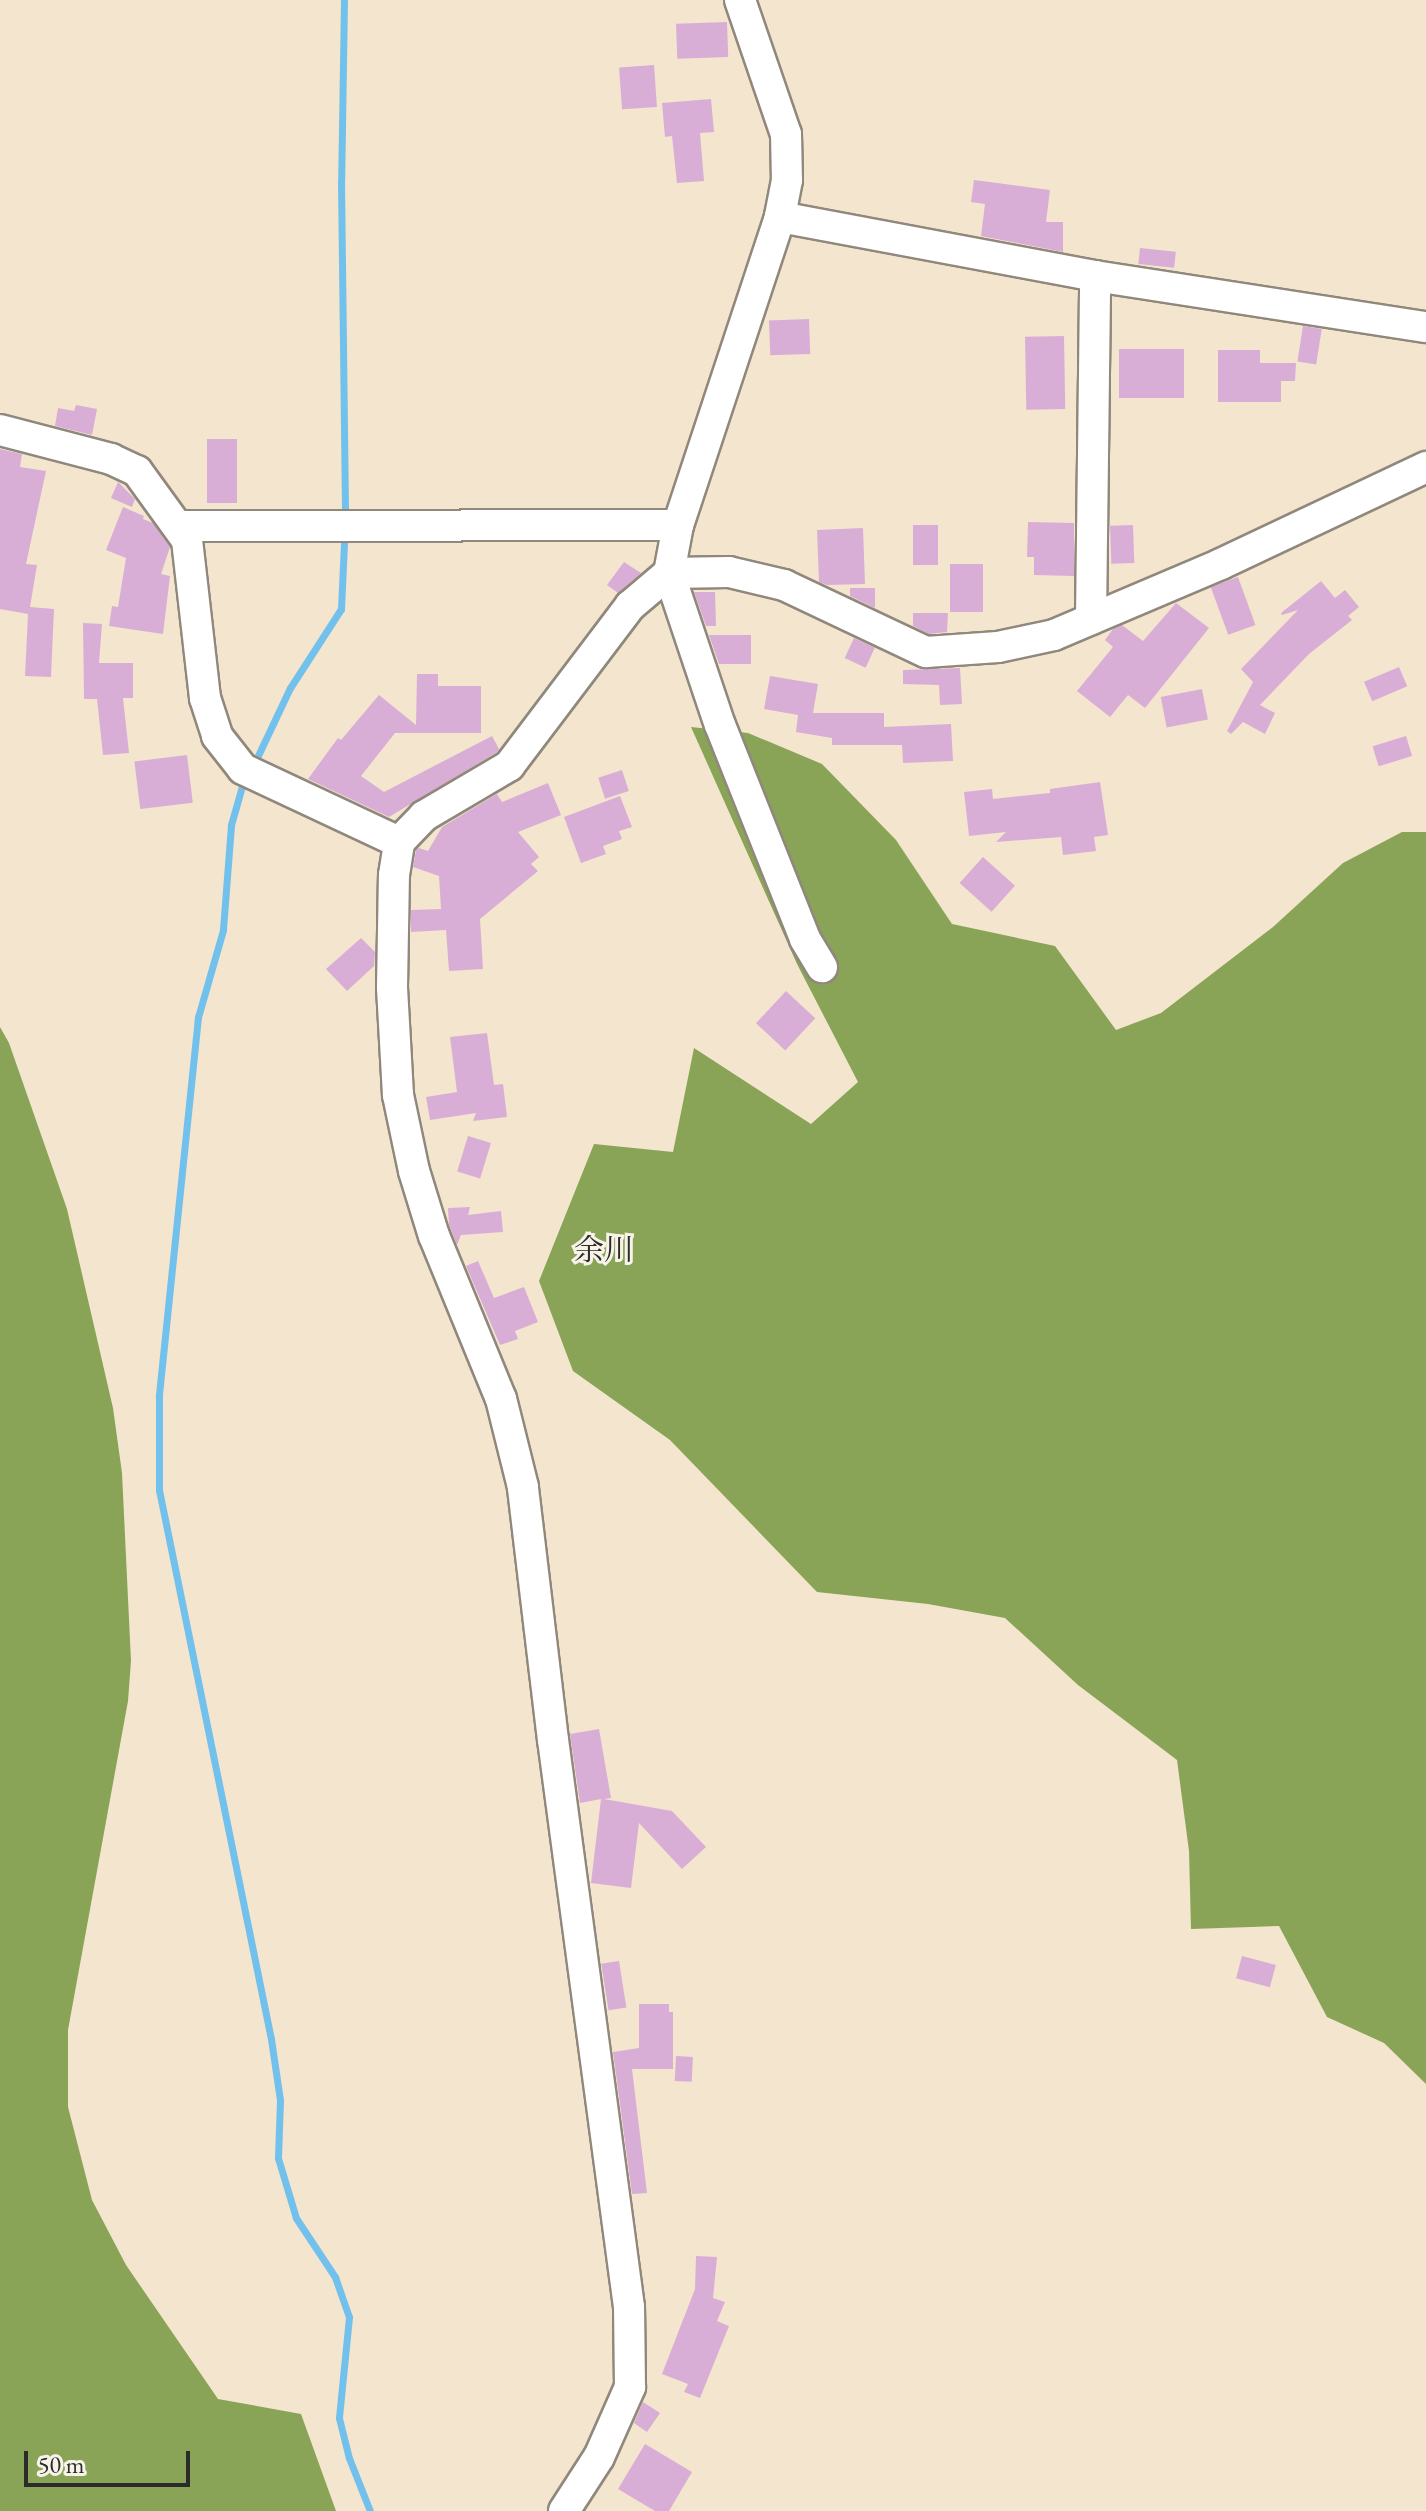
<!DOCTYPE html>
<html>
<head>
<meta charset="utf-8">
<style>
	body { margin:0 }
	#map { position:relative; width:1426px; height:2511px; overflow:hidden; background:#f4e5ce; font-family:"EB Garamond","Noto Serif JP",serif }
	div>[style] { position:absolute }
	.forest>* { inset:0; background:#89a456 }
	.stream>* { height:7px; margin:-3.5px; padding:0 3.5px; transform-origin:3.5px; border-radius:3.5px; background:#72c1ed }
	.building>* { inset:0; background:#d9aed6; transform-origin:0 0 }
	.roads { filter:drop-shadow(2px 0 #90887c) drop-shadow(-2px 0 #90887c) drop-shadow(0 2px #90887c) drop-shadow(0 -2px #90887c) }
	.minor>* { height:30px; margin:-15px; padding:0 15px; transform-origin:15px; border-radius:15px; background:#fff }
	span { translate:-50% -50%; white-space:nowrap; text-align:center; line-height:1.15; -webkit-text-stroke:6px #f7f3e8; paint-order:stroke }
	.neighbourhood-label { font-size:30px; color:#2b2b2b }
	.scale { position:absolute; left:24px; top:2451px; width:166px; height:36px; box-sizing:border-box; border:4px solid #2b2b2b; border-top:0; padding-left:10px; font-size:24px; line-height:28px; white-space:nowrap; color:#2b2b2b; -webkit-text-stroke:6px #f7f3e8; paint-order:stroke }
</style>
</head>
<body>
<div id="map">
	<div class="forest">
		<div style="clip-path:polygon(691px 727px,748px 733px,822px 764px,896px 840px,952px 924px,1055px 946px,1116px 1030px,1161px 1013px,1273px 927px,1343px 863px,1402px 832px,1426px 832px,1426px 2084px,1384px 2043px,1327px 2017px,1279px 1926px,1191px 1929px,1189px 1851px,1177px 1760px,1078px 1685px,1005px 1618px,928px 1604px,817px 1592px,670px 1440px,573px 1371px,539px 1281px,594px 1144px,673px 1152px,694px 1048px,811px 1124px,858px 1082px,797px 964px)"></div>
		<div style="clip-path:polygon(0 1027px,9px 1043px,67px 1209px,113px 1408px,122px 1473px,131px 1661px,128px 1701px,68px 2030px,68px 2107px,92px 2200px,126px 2265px,218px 2399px,301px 2414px,336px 2511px,0 2511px)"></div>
	</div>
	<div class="stream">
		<div style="left:344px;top:0;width:182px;rotate:90.9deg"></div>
		<div style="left:341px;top:182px;width:336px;rotate:89.3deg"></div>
		<div style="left:254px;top:764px;width:84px;rotate:-64.7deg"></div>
		<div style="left:290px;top:688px;width:94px;rotate:-57.2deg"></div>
		<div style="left:341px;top:609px;width:67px;rotate:-87.4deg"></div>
		<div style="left:242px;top:786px;width:41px;rotate:105.8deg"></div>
		<div style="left:231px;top:825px;width:105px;rotate:94.4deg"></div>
		<div style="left:223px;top:930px;width:91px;rotate:106deg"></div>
		<div style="left:198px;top:1017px;width:381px;rotate:95.9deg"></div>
		<div style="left:159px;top:1396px;width:94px;rotate:90deg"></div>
		<div style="left:159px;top:1490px;width:560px;rotate:78.47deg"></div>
		<div style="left:271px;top:2039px;width:62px;rotate:81.6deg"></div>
		<div style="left:280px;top:2100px;width:58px;rotate:92deg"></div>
		<div style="left:278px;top:2158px;width:63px;rotate:73.3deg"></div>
		<div style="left:296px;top:2218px;width:71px;rotate:56.5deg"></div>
		<div style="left:335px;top:2277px;width:42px;rotate:70.7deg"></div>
		<div style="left:349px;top:2317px;width:101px;rotate:95.7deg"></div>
		<div style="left:339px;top:2418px;width:41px;rotate:76deg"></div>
		<div style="left:349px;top:2458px;width:57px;rotate:68.4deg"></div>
	</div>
	<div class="building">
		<div style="left:727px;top:22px;width:35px;height:51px;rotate:88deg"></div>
		<div style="left:654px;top:65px;width:42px;height:35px;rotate:86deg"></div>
		<div style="clip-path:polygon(711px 99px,714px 132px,700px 133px,704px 181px,677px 183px,672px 136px,665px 137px,662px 103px)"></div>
		<div style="clip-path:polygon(974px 180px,1050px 190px,1046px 222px,1063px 222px,1063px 252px,981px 236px,985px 204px,971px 202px)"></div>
		<div style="left:1140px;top:248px;width:36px;height:16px;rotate:6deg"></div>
		<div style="left:809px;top:319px;width:35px;height:40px;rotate:88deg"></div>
		<div style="left:1303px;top:326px;width:19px;height:36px;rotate:9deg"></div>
		<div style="left:1064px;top:336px;width:73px;height:39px;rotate:89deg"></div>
		<div style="left:1119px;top:349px;width:65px;height:49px"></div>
		<div style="clip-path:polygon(1218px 350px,1260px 350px,1260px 363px,1296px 363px,1295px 381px,1281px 381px,1281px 402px,1218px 402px)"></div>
		<div style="clip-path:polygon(76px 405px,97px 409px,92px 435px,55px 426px,58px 408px,74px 411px)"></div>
		<div style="left:207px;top:439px;width:30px;height:64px"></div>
		<div style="clip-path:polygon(0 449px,22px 454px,20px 467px,46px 471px,26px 564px,37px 565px,30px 607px,54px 609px,51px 677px,25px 676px,28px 614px,0 609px)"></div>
		<div style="clip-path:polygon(118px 482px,135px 499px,132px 507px,111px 498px)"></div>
		<div style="clip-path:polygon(123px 507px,144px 516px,143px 519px,153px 523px,170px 547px,161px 574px,170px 576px,163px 634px,109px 626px,112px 606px,118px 607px,126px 558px,106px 550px)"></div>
		<div style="clip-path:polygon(1028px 522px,1074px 523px,1074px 576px,1034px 575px,1034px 557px,1027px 557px)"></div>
		<div style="left:913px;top:525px;width:25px;height:40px"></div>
		<div style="left:1133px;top:525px;width:38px;height:23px;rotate:88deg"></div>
		<div style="clip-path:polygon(863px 528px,865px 584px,827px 585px,819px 582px,817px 530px)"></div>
		<div style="clip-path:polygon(624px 562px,641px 573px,618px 593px,607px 585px)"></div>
		<div style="left:983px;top:564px;width:48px;height:33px;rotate:90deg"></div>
		<div style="left:1238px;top:577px;width:51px;height:29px;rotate:70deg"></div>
		<div style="clip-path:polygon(1321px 581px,1335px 598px,1345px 590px,1359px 607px,1348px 616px,1352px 620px,1309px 654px,1260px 705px,1275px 713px,1265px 734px,1243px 722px,1231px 734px,1227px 731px,1253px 682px,1241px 669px,1298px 610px,1282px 615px,1281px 613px)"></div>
		<div style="clip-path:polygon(850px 588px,875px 588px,875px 608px,850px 596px)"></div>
		<div style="clip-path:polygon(694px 592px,715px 592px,716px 626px,706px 626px)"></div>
		<div style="clip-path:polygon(1176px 603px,1209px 628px,1145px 708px,1128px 695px,1110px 717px,1077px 691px,1113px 647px,1105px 640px,1113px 629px,1122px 625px,1143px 641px)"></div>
		<div style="clip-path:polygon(913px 613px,948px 613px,947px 632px,929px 634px,913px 626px)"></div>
		<div style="clip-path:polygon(83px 623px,102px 624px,99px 663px,133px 663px,133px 698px,123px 698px,129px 753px,103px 755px,97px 699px,84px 699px)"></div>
		<div style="clip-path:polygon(709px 635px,751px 635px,751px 664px,719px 664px)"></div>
		<div style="left:854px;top:638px;width:23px;height:22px;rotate:25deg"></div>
		<div style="left:1399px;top:667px;width:21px;height:38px;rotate:67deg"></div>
		<div style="clip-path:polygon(960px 668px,962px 704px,940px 705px,939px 685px,903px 684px,903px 670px)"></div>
		<div style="clip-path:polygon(417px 674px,438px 674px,438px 686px,481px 686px,481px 733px,395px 733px,361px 776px,384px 792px,492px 736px,499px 749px,497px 752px,389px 817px,308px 779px,338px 738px,341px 740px,379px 695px,416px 725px)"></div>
		<div style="clip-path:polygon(770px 676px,818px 684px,813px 713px,884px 713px,884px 727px,951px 724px,953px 761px,903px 763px,902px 745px,832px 745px,832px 738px,796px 732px,798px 715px,764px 709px)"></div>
		<div style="left:1202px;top:689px;width:31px;height:42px;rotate:79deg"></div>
		<div style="left:1406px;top:736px;width:21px;height:35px;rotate:73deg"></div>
		<div style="left:187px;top:755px;width:48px;height:53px;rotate:83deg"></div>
		<div style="left:622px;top:770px;width:22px;height:25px;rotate:72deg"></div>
		<div style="clip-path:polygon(1100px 782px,1108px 835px,1094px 837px,1096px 851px,1063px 855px,1061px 837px,996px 842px,1006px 832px,969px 836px,964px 792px,992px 789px,993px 799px,1050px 793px,1050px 789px)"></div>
		<div style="clip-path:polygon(548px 783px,561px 815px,518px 832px,539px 857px,531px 864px,538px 871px,480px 919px,483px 969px,449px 971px,446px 930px,411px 932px,411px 910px,441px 909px,439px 876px,413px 867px,416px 850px,419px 848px,428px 851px,442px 827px,497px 794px,502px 802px)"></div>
		<div style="clip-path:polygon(620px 796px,632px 827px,619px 831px,622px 839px,603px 846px,606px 854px,581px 863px,564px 817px)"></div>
		<div style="left:983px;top:857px;width:43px;height:35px;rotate:42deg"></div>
		<div style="clip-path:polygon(361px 938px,375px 952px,374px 966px,347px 991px,326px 969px)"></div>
		<div style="left:786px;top:991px;width:40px;height:44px;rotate:43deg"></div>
		<div style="clip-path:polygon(487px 1033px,494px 1085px,503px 1084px,507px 1117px,473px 1121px,476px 1113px,430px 1120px,426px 1097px,457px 1092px,450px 1037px)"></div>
		<div style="left:468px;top:1136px;width:24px;height:37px;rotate:17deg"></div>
		<div style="clip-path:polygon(470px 1207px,468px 1215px,501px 1211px,503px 1232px,461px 1235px,457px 1245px,449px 1225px,448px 1208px)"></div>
		<div style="clip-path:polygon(478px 1261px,494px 1298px,524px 1287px,538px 1322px,515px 1331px,518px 1339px,500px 1345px,466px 1266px)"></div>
		<div style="clip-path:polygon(599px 1729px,611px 1798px,604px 1799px,672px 1811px,706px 1847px,682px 1869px,639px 1823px,631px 1888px,591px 1883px,601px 1799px,580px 1803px,570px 1734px)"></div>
		<div style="left:1242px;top:1956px;width:35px;height:23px;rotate:15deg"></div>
		<div style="left:619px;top:1961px;width:47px;height:18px;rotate:81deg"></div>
		<div style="clip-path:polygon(639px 2004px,669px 2004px,669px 2012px,673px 2012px,673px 2069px,632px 2069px,647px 2193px,632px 2194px,613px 2052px,639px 2048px)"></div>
		<div style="left:676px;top:2056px;width:17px;height:25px;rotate:3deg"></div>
		<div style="clip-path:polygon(696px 2256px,717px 2257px,713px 2298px,725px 2302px,717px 2321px,729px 2326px,700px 2398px,684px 2392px,688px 2384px,662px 2374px,695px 2289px)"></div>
		<div style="clip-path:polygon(643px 2402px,660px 2413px,647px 2432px,634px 2423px)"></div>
		<div style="clip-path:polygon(645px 2444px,692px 2472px,669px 2511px,655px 2511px,618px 2489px)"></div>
	</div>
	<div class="roads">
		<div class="minor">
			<div style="left:740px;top:0;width:142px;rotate:71.1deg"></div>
			<div style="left:786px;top:134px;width:46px;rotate:88.8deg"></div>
			<div style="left:787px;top:180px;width:38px;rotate:101deg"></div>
			<div style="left:780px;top:217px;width:324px;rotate:108.3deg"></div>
			<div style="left:678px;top:525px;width:49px;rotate:100.6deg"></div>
			<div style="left:669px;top:573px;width:160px;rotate:71.5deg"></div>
			<div style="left:720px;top:725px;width:230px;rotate:68.3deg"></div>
			<div style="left:805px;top:939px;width:33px;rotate:59deg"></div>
			<div style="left:780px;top:217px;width:320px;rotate:10.6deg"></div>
			<div style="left:1095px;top:276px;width:335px;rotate:8.8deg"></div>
			<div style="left:0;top:430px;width:115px;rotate:14.6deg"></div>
			<div style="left:111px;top:459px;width:29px;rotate:25deg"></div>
			<div style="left:137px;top:471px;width:85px;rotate:54.1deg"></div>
			<div style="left:187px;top:540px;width:159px;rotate:83.5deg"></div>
			<div style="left:205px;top:698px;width:40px;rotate:72deg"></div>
			<div style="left:217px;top:736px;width:42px;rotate:51.8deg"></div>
			<div style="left:243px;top:769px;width:172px;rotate:25.1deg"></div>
			<div style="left:180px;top:526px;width:498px;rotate:-0.1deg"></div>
			<div style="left:1091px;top:619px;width:343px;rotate:-89.3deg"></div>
			<div style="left:564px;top:2511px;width:64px;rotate:-57.1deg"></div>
			<div style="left:599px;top:2457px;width:77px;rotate:-66.1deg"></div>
			<div style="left:630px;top:2387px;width:80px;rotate:-90.7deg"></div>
			<div style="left:629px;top:2307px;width:572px;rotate:-97.63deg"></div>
			<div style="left:553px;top:1740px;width:255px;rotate:-96.8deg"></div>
			<div style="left:523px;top:1487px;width:91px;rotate:-104deg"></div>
			<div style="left:501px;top:1399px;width:176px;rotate:-112.3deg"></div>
			<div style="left:434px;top:1236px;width:68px;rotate:-107.1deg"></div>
			<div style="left:414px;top:1171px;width:78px;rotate:-101.9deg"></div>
			<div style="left:398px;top:1095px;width:108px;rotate:-93.2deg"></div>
			<div style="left:392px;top:987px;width:112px;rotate:-89deg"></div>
			<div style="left:394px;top:875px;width:33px;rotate:-81deg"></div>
			<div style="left:399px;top:842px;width:36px;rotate:-46deg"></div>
			<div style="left:424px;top:816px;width:99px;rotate:-30.5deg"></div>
			<div style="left:509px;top:766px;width:201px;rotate:-52.9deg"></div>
			<div style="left:630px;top:606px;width:51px;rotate:-40.2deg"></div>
			<div style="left:669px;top:573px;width:60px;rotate:-1deg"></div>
			<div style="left:729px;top:572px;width:57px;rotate:13.3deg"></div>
			<div style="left:784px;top:585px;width:157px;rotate:25.3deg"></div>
			<div style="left:926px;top:652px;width:72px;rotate:-4deg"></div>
			<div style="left:998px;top:647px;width:57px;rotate:-12.1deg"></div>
			<div style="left:1054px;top:635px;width:181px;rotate:-23deg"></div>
			<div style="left:1221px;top:564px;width:227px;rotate:-25.3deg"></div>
		</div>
	</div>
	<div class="neighbourhood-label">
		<span style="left:604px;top:1250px">余川</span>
	</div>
	<div class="scale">50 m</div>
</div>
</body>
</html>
